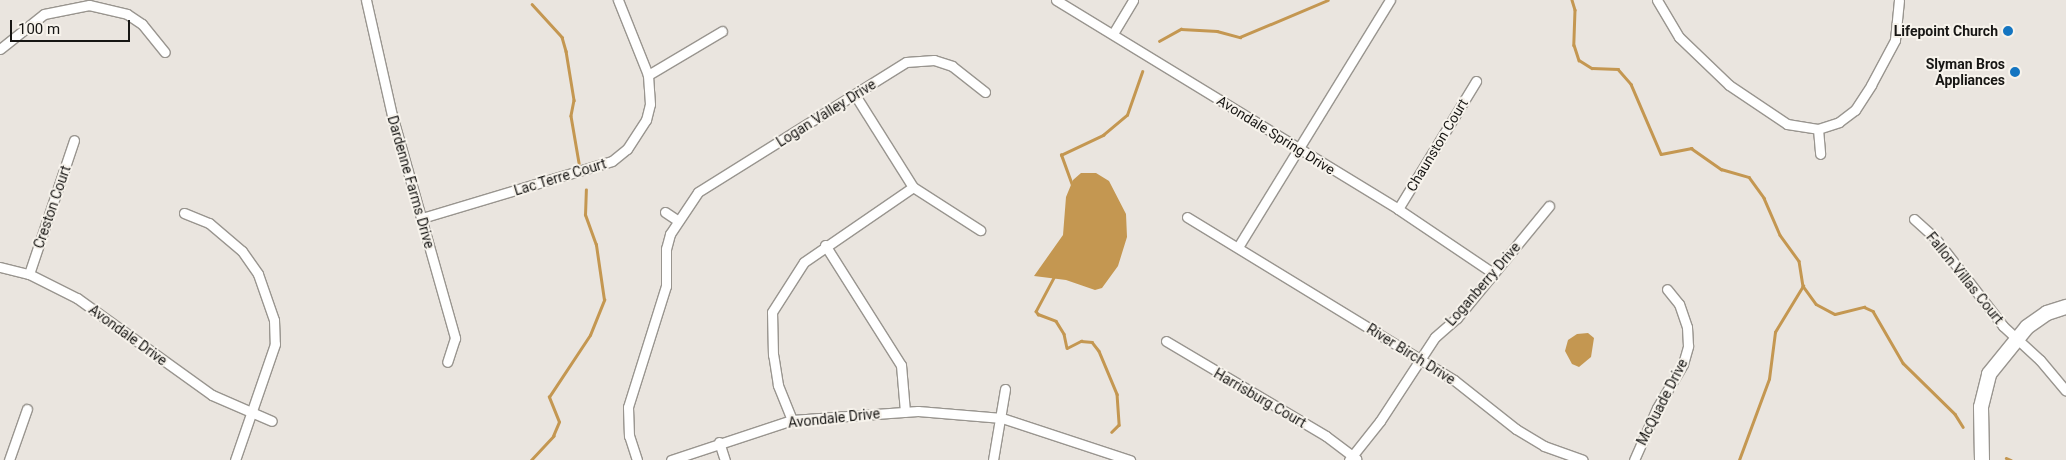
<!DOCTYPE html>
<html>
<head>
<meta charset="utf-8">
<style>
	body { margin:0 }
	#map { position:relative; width:2066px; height:460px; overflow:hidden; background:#eae5df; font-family:Roboto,sans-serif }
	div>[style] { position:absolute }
	.water>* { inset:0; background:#c49751 }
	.stream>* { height:2.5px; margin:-1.25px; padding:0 1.25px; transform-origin:1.25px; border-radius:1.25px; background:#c49751 }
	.roads { filter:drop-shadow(1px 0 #99958f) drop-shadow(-1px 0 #99958f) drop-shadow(0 1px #99958f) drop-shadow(0 -1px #99958f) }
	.street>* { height:9px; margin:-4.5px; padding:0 4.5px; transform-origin:4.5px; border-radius:4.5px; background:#fff }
	.secondary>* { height:14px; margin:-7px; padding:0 7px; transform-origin:7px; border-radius:7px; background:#fff }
	.dots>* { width:14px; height:14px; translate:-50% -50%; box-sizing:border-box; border:2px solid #f7f3ec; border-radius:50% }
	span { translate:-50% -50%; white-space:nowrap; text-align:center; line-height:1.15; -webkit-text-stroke:4px #f7f3ec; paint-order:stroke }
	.poi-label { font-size:14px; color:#171614; font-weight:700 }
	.right { translate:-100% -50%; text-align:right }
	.street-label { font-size:14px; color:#171614 }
	.scale { position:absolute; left:10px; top:20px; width:120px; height:22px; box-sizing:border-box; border:2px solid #171614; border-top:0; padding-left:6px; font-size:15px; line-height:18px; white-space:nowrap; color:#171614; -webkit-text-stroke:4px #f7f3ec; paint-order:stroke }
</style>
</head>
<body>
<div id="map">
	<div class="water">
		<div style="clip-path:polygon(1081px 173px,1096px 173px,1109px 181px,1126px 214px,1127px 237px,1118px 266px,1102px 288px,1095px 290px,1066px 280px,1034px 276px,1063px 235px,1066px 197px,1073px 180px)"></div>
		<div style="clip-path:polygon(1588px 333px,1594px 338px,1591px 357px,1579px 367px,1572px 364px,1565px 351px,1568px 340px,1577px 334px)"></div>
	</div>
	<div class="stream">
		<div style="left:1572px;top:0;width:10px;rotate:73deg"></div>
		<div style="left:1575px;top:10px;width:35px;rotate:92deg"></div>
		<div style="left:1574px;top:45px;width:16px;rotate:72deg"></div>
		<div style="left:1579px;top:60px;width:15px;rotate:32deg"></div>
		<div style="left:1592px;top:68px;width:26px;rotate:2deg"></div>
		<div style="left:1618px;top:69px;width:20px;rotate:49deg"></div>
		<div style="left:1631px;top:84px;width:76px;rotate:66.8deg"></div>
		<div style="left:1661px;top:154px;width:31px;rotate:-11deg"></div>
		<div style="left:1691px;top:148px;width:37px;rotate:35deg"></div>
		<div style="left:1721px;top:169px;width:29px;rotate:16deg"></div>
		<div style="left:1749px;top:177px;width:26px;rotate:54deg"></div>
		<div style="left:1764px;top:198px;width:40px;rotate:66.6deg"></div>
		<div style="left:1780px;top:235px;width:32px;rotate:54deg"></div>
		<div style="left:1799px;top:261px;width:25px;rotate:81deg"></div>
		<div style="left:1803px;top:286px;width:22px;rotate:54deg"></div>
		<div style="left:1816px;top:304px;width:21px;rotate:28deg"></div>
		<div style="left:1835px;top:314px;width:30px;rotate:-14deg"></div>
		<div style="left:1864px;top:307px;width:10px;rotate:24deg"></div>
		<div style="left:1873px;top:311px;width:60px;rotate:60deg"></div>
		<div style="left:1903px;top:363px;width:73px;rotate:44.4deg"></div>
		<div style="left:1955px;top:414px;width:15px;rotate:58deg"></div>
		<div style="left:532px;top:4px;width:45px;rotate:47.7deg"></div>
		<div style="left:562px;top:37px;width:15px;rotate:74deg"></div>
		<div style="left:566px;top:51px;width:50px;rotate:80.7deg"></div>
		<div style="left:574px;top:100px;width:16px;rotate:101deg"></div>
		<div style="left:571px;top:116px;width:48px;rotate:80.3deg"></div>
		<div style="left:1159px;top:41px;width:25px;rotate:-29deg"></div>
		<div style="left:1181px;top:29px;width:36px;rotate:3deg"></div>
		<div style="left:1217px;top:31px;width:24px;rotate:15deg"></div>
		<div style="left:1240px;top:37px;width:95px;rotate:-22.8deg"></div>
		<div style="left:1072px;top:185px;width:32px;rotate:-110deg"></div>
		<div style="left:1061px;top:155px;width:47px;rotate:-25.5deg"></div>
		<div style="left:1103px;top:135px;width:31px;rotate:-40deg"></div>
		<div style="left:1127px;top:115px;width:46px;rotate:-70.8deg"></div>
		<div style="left:1055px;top:276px;width:40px;rotate:118deg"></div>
		<div style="left:1036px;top:311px;width:4px;rotate:56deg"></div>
		<div style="left:1038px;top:314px;width:19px;rotate:21deg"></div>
		<div style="left:1056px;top:321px;width:15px;rotate:58deg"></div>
		<div style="left:1064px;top:334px;width:14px;rotate:78deg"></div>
		<div style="left:1067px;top:348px;width:16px;rotate:-27deg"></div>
		<div style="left:1081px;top:341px;width:11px;rotate:5deg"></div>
		<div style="left:1092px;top:342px;width:11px;rotate:52deg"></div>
		<div style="left:1099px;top:351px;width:47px;rotate:67.3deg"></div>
		<div style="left:1117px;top:394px;width:31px;rotate:86deg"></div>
		<div style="left:1119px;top:425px;width:10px;rotate:135deg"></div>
		<div style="left:2006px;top:458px;width:5px;rotate:22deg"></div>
		<div style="left:531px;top:460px;width:33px;rotate:-47deg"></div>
		<div style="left:553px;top:436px;width:15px;rotate:-67deg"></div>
		<div style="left:559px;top:422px;width:27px;rotate:-112deg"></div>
		<div style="left:549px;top:397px;width:74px;rotate:-56.5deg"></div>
		<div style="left:590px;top:335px;width:38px;rotate:-68deg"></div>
		<div style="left:604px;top:300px;width:56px;rotate:-98.3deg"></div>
		<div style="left:596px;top:245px;width:32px;rotate:-110deg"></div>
		<div style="left:585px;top:215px;width:25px;rotate:-88deg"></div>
		<div style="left:1739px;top:460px;width:86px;rotate:-69.7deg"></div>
		<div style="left:1769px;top:379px;width:47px;rotate:-82.7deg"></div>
		<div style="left:1775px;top:332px;width:54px;rotate:-58.7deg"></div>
	</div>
	<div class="roads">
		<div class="street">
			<div style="left:366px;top:0;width:118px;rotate:77.3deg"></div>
			<div style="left:392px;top:115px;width:232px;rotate:74.2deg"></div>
			<div style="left:455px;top:338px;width:25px;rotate:108deg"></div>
			<div style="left:1056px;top:0;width:401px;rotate:31.4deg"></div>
			<div style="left:1398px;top:209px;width:115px;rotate:34deg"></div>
			<div style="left:1657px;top:0;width:43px;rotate:59.3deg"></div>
			<div style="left:1679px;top:37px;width:69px;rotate:43.8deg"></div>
			<div style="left:1729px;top:85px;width:70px;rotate:33.9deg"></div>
			<div style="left:1787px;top:124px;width:31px;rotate:9deg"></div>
			<div style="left:1818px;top:129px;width:22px;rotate:-18deg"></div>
			<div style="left:1839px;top:122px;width:20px;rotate:-37deg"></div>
			<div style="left:1855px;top:110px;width:30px;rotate:-57deg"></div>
			<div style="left:1871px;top:85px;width:51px;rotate:-61.9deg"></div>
			<div style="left:1895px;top:40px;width:40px;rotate:-84.3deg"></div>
			<div style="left:1114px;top:32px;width:37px;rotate:-59deg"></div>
			<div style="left:0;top:49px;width:56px;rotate:-38.5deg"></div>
			<div style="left:44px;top:14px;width:46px;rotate:-11.3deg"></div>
			<div style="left:89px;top:5px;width:39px;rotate:13deg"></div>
			<div style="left:127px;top:14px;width:18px;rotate:34deg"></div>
			<div style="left:142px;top:24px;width:36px;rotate:51deg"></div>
			<div style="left:648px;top:75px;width:86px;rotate:-30.7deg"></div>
			<div style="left:855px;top:95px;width:109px;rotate:57.8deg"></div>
			<div style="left:913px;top:187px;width:80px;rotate:32.7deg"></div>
			<div style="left:1818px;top:129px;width:25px;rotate:85deg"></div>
			<div style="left:1398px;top:209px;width:150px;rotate:-58.6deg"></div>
			<div style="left:665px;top:212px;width:14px;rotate:34deg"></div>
			<div style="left:184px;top:213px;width:27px;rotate:22deg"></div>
			<div style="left:209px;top:223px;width:43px;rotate:40.3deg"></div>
			<div style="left:242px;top:251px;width:28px;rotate:55deg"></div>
			<div style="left:258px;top:274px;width:49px;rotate:70.8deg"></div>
			<div style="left:274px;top:320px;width:24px;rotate:88deg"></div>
			<div style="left:275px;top:344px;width:123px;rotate:109deg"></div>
			<div style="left:1187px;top:217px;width:313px;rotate:31.4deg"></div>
			<div style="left:1454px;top:380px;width:79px;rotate:38.3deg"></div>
			<div style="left:1516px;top:429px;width:33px;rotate:31deg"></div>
			<div style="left:1544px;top:446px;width:41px;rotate:19.7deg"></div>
			<div style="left:422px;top:218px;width:198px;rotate:-16.7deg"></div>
			<div style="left:612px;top:161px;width:19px;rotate:-39deg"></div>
			<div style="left:627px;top:149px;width:35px;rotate:-57deg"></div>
			<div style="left:646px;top:120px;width:16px;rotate:-76deg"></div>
			<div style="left:650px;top:104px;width:29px;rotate:-94deg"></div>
			<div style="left:648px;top:75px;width:81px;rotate:-111.8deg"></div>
			<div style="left:1914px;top:219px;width:28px;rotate:42deg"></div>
			<div style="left:1935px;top:238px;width:111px;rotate:52.3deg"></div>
			<div style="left:2003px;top:326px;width:50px;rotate:42.6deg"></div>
			<div style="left:2040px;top:360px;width:40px;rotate:50deg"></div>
			<div style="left:825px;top:245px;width:142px;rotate:57.7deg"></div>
			<div style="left:901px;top:365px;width:47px;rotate:85.1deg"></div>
			<div style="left:1238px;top:247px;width:290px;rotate:-58.4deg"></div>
			<div style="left:0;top:267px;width:30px;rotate:14deg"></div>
			<div style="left:29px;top:274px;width:54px;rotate:26.6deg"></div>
			<div style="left:77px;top:298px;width:166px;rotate:35.7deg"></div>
			<div style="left:212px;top:395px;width:65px;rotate:23.4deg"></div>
			<div style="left:29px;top:274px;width:141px;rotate:-71.4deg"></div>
			<div style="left:1166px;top:341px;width:186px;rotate:30.7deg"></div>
			<div style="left:1326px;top:436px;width:38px;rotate:37deg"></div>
			<div style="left:792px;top:420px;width:38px;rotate:-112deg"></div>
			<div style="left:778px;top:385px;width:30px;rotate:-99deg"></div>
			<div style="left:773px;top:355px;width:43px;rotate:-91.3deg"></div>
			<div style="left:772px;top:312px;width:59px;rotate:-57.4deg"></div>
			<div style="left:804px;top:262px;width:132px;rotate:-34.5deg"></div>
			<div style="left:719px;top:442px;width:19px;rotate:72deg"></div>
			<div style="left:9px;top:460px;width:54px;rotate:-70.6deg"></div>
			<div style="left:637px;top:460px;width:25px;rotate:-108deg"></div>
			<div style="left:629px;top:436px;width:29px;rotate:-92deg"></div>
			<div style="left:628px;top:407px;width:127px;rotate:-72.6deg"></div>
			<div style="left:666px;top:286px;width:37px;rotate:-90deg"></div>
			<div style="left:666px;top:249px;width:16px;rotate:-75deg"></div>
			<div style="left:670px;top:234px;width:50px;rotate:-56.3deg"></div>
			<div style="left:698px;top:192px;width:245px;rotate:-32deg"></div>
			<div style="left:906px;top:62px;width:28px;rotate:-4deg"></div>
			<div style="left:934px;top:60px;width:19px;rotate:18deg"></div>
			<div style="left:952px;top:66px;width:42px;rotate:38.2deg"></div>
			<div style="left:671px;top:460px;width:127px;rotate:-18.3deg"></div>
			<div style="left:792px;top:420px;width:126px;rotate:-4.1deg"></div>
			<div style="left:918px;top:411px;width:84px;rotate:4.8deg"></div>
			<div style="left:1002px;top:418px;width:135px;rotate:18.2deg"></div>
			<div style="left:993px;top:460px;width:72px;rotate:-80.4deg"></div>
			<div style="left:1349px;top:460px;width:50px;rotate:-51.5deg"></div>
			<div style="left:1380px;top:421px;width:100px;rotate:-56.8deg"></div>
			<div style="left:1435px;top:337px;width:29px;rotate:-41deg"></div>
			<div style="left:1457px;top:318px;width:145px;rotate:-50.6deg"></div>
			<div style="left:1634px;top:460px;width:57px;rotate:-66.1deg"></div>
			<div style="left:1657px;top:408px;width:51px;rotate:-59.4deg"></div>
			<div style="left:1683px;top:364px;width:19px;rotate:-74deg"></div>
			<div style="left:1688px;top:346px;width:19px;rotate:-93deg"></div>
			<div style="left:1687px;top:327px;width:24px;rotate:-109deg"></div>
			<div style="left:1679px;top:304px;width:19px;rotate:-129deg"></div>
		</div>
		<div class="secondary">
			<div style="left:1982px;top:460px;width:53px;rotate:-91.1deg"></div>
			<div style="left:1981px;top:407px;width:34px;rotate:-76deg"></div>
			<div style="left:1989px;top:374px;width:60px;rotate:-51deg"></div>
			<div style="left:2027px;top:327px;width:24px;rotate:-35deg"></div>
			<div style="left:2047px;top:313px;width:20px;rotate:-18deg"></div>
		</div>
	</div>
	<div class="dots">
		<div style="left:2008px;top:31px;background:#1475c1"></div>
		<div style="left:2015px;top:72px;background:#1475c1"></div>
	</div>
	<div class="poi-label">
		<span class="right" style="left:1998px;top:31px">Lifepoint Church</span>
		<span class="right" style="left:2005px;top:72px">Slyman Bros<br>Appliances</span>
	</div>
	<div class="street-label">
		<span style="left:826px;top:113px;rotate:-32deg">Logan Valley Drive</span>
		<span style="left:1276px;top:135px;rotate:32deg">Avondale Spring Drive</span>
		<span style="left:1437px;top:145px;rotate:-59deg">Chaunston Court</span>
		<span style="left:560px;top:177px;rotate:-17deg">Lac Terre Court</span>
		<span style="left:411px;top:182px;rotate:74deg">Dardenne Farms Drive</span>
		<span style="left:52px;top:207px;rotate:-71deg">Creston Court</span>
		<span style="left:1965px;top:278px;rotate:51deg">Fallon Villas Court</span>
		<span style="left:1483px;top:284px;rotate:-49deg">Loganberry Drive</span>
		<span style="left:128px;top:335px;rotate:36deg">Avondale Drive</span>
		<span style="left:1411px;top:354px;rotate:32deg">River Birch Drive</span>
		<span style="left:1260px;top:398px;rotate:30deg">Harrisburg Court</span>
		<span style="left:1662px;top:402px;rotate:-63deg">McQuade Drive</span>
		<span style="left:834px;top:418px;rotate:-6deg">Avondale Drive</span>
	</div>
	<div class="scale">100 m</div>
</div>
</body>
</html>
